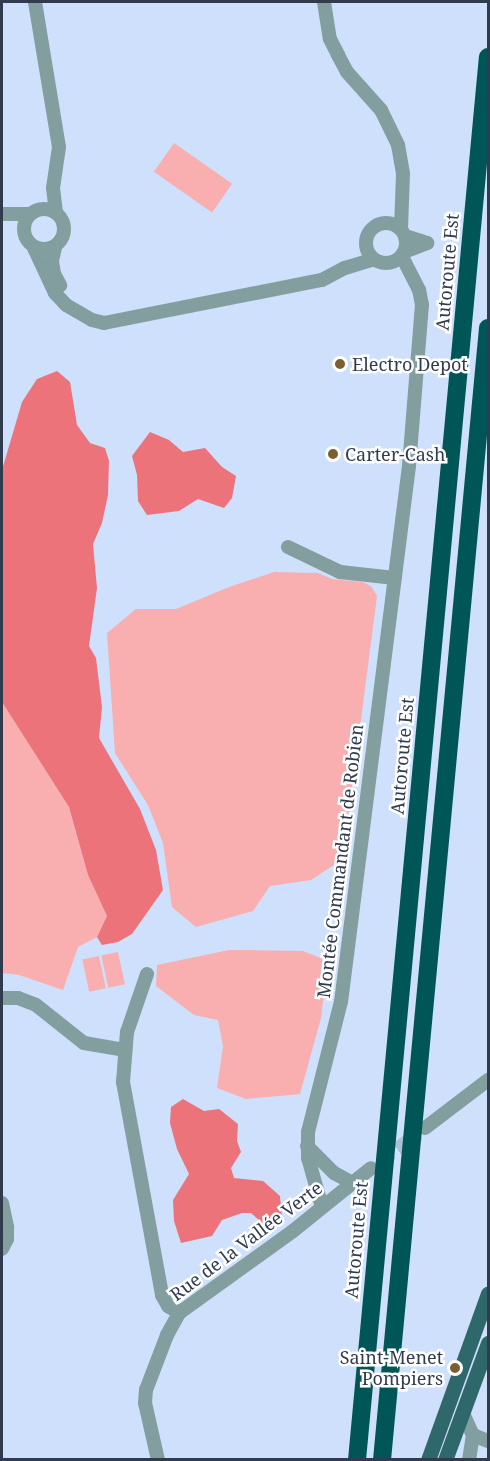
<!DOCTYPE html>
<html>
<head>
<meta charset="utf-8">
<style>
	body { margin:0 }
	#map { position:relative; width:490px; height:1461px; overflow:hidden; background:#cee0fb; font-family:"Noto Serif",serif }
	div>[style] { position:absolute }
	.green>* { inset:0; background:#f9aeaf; transform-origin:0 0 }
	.forest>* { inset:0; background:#ec737a }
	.minor-tunnel>* { height:14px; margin-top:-7px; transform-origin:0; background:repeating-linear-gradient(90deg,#aebfd8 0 14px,transparent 0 21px) }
	.minor>* { height:14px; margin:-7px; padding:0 7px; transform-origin:7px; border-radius:7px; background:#829e9f }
	.minor>.ring { margin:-7px; padding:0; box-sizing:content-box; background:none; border:14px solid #829e9f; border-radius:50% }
	.primary>* { height:15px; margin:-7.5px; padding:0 7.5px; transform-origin:7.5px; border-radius:7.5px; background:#2f686a }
	.motorway>* { height:18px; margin:-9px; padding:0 9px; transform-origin:9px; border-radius:9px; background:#005557 }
	.dots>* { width:16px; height:16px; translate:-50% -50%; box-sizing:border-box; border:3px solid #fff; border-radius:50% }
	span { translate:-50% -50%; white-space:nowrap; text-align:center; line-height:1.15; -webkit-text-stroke:5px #fff; paint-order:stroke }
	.street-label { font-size:18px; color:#303c4e }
	.poi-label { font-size:18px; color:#303c4e }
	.left { translate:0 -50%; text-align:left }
	.right { translate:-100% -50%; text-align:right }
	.frame { position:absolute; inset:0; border:3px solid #303c4e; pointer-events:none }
</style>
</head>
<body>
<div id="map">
	<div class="green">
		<div style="left:174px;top:143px;width:71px;height:35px;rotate:35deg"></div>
		<div style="clip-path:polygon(274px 572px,318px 573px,332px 579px,362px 582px,371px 586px,377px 596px,343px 859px,311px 880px,270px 886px,253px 911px,196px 927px,172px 907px,163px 843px,148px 805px,115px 753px,107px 633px,136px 609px,176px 609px,229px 587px)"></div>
		<div style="clip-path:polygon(2px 702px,69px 807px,88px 875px,107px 916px,97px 937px,78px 947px,63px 990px,19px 975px,2px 973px)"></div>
		<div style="clip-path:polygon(229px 950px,303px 951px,328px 961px,321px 1018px,300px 1094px,246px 1099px,217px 1088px,223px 1046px,218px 1020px,194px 1015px,156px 986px,157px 965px)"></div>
		<div style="left:118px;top:952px;width:33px;height:17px;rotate:78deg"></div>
		<div style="left:99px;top:956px;width:33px;height:17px;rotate:78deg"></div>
	</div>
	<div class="forest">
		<div style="clip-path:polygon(57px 371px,70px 382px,77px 425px,90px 443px,105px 448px,109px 461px,108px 495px,102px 523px,93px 544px,97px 588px,89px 646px,96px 658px,102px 707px,99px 738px,140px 809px,156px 850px,163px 890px,132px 934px,118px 942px,102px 945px,97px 937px,107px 916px,88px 875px,69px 807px,2px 702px,2px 470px,22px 402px,37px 379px)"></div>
		<div style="clip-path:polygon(150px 432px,169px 440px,183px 452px,205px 448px,222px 467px,236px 476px,232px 498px,224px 508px,198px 499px,179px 511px,147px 515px,138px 501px,137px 475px,132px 456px)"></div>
		<div style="clip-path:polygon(183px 1099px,204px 1111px,219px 1109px,238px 1124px,237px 1141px,241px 1152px,231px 1168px,234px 1178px,263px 1181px,280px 1196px,282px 1217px,267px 1227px,251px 1213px,242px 1213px,222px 1220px,212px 1236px,181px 1243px,174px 1221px,173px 1200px,189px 1174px,177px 1149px,170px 1123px,171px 1107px)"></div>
	</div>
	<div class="minor-tunnel">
		<div style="left:380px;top:1161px;width:47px;rotate:-35.4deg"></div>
	</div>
	<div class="minor">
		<div style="left:35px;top:2px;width:147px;rotate:80.6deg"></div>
		<div style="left:59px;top:147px;width:41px;rotate:98.3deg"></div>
		<div style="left:53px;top:188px;width:25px;rotate:83deg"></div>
		<div style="left:324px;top:2px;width:37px;rotate:81deg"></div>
		<div style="left:330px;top:39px;width:18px;rotate:63deg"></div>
		<div style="left:338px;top:55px;width:19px;rotate:62deg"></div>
		<div style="left:347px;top:72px;width:51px;rotate:48.2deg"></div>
		<div style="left:381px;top:110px;width:39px;rotate:64deg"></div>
		<div style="left:398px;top:145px;width:29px;rotate:80deg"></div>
		<div style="left:403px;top:174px;width:55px;rotate:92.1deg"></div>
		<div class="ring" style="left:24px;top:209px;width:26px;height:26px"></div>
		<div style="left:2px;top:214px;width:28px"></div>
		<div class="ring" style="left:366px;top:223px;width:26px;height:26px"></div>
		<div style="left:55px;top:247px;width:14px;rotate:102deg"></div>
		<div style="left:52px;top:261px;width:13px;rotate:81deg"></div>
		<div style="left:54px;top:274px;width:13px;rotate:61deg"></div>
		<div style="left:34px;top:248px;width:50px;rotate:65deg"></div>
		<div style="left:55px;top:293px;width:16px;rotate:47deg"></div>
		<div style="left:66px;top:305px;width:30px;rotate:30deg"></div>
		<div style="left:92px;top:320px;width:12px;rotate:14deg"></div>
		<div style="left:104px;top:323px;width:222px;rotate:-11.2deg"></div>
		<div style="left:322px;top:280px;width:26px;rotate:-28deg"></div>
		<div style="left:345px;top:268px;width:30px;rotate:-17deg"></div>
		<div style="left:404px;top:252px;width:25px;rotate:-21deg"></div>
		<div style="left:427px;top:243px;width:23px;rotate:-162deg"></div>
		<div style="left:288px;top:547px;width:58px;rotate:25.7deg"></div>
		<div style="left:340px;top:572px;width:55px;rotate:6.2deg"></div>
		<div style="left:147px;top:974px;width:61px;rotate:109deg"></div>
		<div style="left:127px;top:1032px;width:50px;rotate:94.6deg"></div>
		<div style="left:123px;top:1082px;width:217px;rotate:79.6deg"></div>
		<div style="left:162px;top:1295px;width:13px;rotate:61deg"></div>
		<div style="left:168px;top:1306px;width:13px;rotate:32deg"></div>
		<div style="left:2px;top:998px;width:16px"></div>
		<div style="left:18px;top:998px;width:19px;rotate:21deg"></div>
		<div style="left:36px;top:1005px;width:61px;rotate:38.4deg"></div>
		<div style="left:84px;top:1043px;width:42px;rotate:9.7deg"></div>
		<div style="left:425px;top:1128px;width:79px;rotate:-37.3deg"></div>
		<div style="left:307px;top:1146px;width:38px;rotate:45deg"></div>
		<div style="left:334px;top:1173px;width:19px;rotate:28deg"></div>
		<div style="left:2px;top:1203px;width:25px;rotate:78deg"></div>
		<div style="left:7px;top:1227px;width:12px;rotate:90deg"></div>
		<div style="left:7px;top:1239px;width:11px;rotate:117deg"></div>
		<div style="left:322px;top:1207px;width:51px;rotate:-105.9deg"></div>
		<div style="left:308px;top:1158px;width:26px;rotate:-90deg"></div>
		<div style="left:308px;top:1132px;width:134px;rotate:-75.8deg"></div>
		<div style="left:341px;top:1002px;width:540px;rotate:-82.77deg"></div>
		<div style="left:409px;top:466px;width:162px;rotate:-85.4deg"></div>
		<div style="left:422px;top:305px;width:15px;rotate:-101deg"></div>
		<div style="left:419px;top:290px;width:38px;rotate:-117deg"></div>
		<div style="left:463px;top:1413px;width:24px;rotate:66deg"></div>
		<div style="left:473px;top:1435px;width:16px;rotate:22deg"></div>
		<div style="left:158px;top:1460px;width:58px;rotate:-102.8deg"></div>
		<div style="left:145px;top:1403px;width:13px;rotate:-86deg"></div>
		<div style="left:146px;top:1390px;width:59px;rotate:-69.1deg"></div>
		<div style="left:167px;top:1335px;width:25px;rotate:-61deg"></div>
		<div style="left:179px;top:1313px;width:140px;rotate:-35.7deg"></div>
		<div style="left:293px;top:1231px;width:100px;rotate:-38.9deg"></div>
		<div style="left:469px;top:1460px;width:25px;rotate:-81deg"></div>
	</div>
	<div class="primary">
		<div style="left:428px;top:1460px;width:177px;rotate:-70.2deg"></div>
		<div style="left:445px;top:1460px;width:125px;rotate:-69.8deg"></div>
	</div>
	<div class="motorway">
		<div style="left:357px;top:1460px;width:1409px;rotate:-84.67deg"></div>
		<div style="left:382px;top:1460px;width:1137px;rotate:-84.65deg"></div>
	</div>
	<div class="dots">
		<div style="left:340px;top:364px;background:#7b5f31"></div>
		<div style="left:333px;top:454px;background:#7b5f31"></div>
		<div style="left:455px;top:1368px;background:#7b5f31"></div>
	</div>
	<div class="street-label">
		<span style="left:447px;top:272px;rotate:-85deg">Autoroute Est</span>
		<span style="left:402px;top:756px;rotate:-85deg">Autoroute Est</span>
		<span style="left:340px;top:861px;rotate:-83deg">Montée Commandant de Robien</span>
		<span style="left:356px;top:1240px;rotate:-85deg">Autoroute Est</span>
		<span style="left:246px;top:1241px;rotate:-37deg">Rue de la Vallée Verte</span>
	</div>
	<div class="poi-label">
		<span class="left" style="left:352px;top:364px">Electro Depot</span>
		<span class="left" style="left:345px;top:454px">Carter-Cash</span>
		<span class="right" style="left:443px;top:1368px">Saint-Menet<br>Pompiers</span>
	</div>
	<div class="frame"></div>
</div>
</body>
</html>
